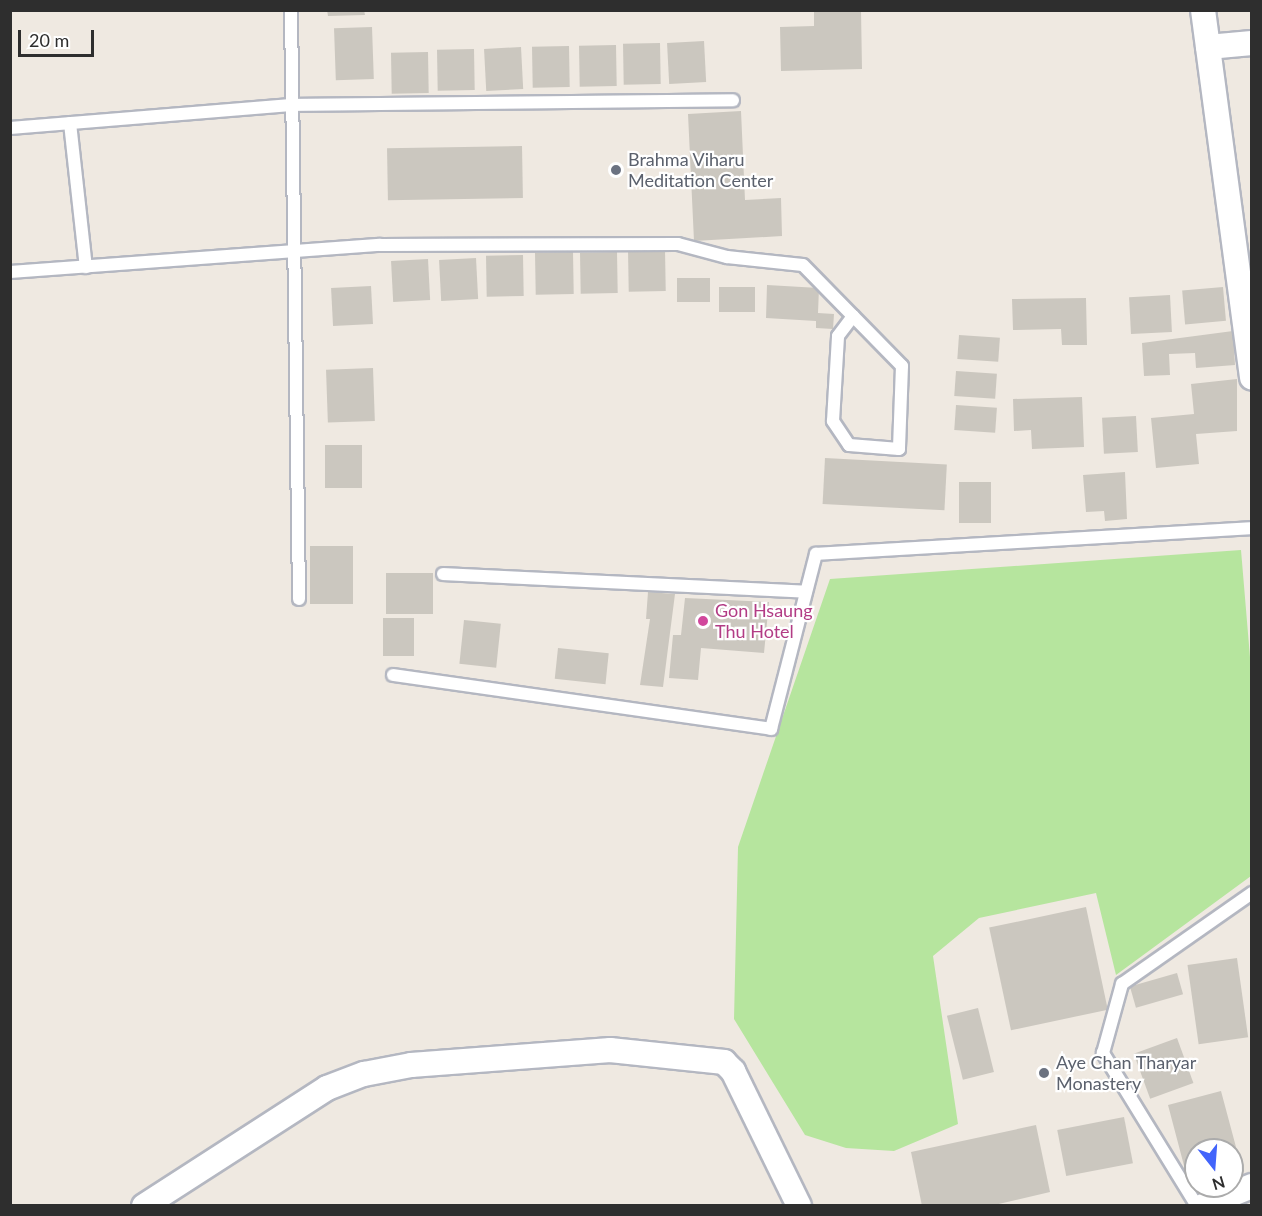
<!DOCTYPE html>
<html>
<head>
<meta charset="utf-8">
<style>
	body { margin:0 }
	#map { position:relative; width:1262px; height:1216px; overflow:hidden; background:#efe9e1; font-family:Lato,sans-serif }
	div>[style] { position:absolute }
	.green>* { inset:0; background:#b6e59e }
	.building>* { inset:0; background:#cbc7bf; transform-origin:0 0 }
	.roads { filter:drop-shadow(2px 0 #b4b7c1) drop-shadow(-2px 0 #b4b7c1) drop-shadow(0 2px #b4b7c1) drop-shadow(0 -2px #b4b7c1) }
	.service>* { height:12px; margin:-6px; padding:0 6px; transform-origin:6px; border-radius:6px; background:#fff }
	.minor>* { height:24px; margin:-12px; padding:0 12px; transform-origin:12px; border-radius:12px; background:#fff }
	.dots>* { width:16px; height:16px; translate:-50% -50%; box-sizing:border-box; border:3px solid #fff; border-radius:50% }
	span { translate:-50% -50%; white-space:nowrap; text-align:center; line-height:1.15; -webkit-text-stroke:4.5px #fff; paint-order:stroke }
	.worship-label { font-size:18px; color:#5b616d }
	.left { translate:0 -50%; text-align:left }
	.hotel-label { font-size:18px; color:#b23c85 }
	.frame { position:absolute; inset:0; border:12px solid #2e2e2e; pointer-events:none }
	.north { position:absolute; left:1184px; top:1138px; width:60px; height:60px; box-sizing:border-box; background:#fff; border:2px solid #ababab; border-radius:50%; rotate:163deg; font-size:16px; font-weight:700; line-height:24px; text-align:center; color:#2e2e2e }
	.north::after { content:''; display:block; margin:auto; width:21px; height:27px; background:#4264fb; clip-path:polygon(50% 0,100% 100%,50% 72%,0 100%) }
	.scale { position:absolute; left:18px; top:30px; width:76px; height:27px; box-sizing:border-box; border:3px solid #2e2e2e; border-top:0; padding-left:8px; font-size:18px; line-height:21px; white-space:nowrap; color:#2e2e2e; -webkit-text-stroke:4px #fff; paint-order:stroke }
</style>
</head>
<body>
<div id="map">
	<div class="green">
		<div style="clip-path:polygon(1241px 550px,1252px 681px,1251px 876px,1116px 975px,1096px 893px,979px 918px,933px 956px,958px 1124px,894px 1151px,846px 1148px,805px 1135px,734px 1019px,738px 847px,830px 579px)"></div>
	</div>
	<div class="building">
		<div style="clip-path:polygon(327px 10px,364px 10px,365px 15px,328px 16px)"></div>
		<div style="clip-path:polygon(814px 10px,861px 10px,862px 69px,781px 71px,780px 27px,814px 26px)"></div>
		<div style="left:372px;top:27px;width:52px;height:38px;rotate:88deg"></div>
		<div style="left:704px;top:41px;width:41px;height:37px;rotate:87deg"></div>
		<div style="left:660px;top:43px;width:41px;height:37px;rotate:89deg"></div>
		<div style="left:616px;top:45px;width:41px;height:37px;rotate:89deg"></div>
		<div style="left:569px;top:46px;width:41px;height:37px;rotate:89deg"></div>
		<div style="left:521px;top:47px;width:42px;height:37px;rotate:87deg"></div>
		<div style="left:474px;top:49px;width:41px;height:37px;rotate:89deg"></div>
		<div style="left:428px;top:52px;width:41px;height:37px;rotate:89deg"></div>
		<div style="clip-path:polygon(741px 111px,745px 200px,781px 198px,782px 236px,694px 241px,688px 114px)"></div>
		<div style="left:522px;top:146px;width:52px;height:135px;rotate:89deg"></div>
		<div style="left:665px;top:249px;width:42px;height:37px;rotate:89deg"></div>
		<div style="left:573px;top:252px;width:42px;height:38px;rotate:89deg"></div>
		<div style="left:617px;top:252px;width:41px;height:37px;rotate:89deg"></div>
		<div style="left:523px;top:255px;width:41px;height:37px;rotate:89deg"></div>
		<div style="left:476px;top:258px;width:41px;height:37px;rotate:87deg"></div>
		<div style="left:428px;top:259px;width:41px;height:37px;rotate:87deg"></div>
		<div style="left:677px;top:278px;width:33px;height:24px"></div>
		<div style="clip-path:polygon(767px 285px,819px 288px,818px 313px,834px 314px,833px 329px,816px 328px,816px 321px,766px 318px)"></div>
		<div style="left:371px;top:286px;width:38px;height:40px;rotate:87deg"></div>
		<div style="left:719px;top:287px;width:36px;height:25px"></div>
		<div style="left:1223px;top:287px;width:34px;height:41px;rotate:85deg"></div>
		<div style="left:1170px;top:295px;width:37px;height:41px;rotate:87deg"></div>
		<div style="clip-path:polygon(1086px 298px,1087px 345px,1062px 345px,1061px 329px,1013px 330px,1012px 299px)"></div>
		<div style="clip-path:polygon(1233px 331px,1235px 365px,1196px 368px,1195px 353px,1169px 354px,1170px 375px,1144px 376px,1142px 343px)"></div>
		<div style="left:959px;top:335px;width:41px;height:24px;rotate:4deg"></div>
		<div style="left:373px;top:368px;width:53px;height:47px;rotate:88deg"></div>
		<div style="left:956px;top:371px;width:41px;height:25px;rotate:4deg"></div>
		<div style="clip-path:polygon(1237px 379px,1237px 431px,1196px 434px,1199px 464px,1156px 468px,1151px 418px,1194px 414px,1191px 384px)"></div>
		<div style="clip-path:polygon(1082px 397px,1084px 447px,1032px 449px,1031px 430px,1014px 431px,1013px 399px)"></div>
		<div style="left:956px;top:405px;width:41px;height:25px;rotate:4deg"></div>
		<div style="left:1136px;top:416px;width:36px;height:34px;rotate:87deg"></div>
		<div style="left:325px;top:445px;width:37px;height:43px"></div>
		<div style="left:825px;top:458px;width:122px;height:46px;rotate:3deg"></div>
		<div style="clip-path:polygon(1125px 472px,1127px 519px,1105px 521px,1104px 511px,1086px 512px,1083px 475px)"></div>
		<div style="left:959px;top:482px;width:32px;height:41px"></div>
		<div style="left:310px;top:546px;width:43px;height:58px"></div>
		<div style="left:433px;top:573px;width:41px;height:47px;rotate:90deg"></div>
		<div style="clip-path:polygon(648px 592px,675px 594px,663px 687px,640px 685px,650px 619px,646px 619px)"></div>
		<div style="clip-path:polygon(685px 598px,769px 602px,764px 653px,701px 648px,698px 680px,669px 678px,673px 635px,681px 635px)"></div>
		<div style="left:383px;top:618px;width:31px;height:38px"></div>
		<div style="left:464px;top:620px;width:37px;height:44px;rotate:6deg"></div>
		<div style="left:558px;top:648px;width:51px;height:31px;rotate:6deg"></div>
		<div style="left:1086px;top:907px;width:105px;height:99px;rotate:78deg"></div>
		<div style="left:1237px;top:958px;width:80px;height:50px;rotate:82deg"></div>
		<div style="left:1177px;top:973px;width:22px;height:49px;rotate:74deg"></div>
		<div style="left:978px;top:1008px;width:66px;height:32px;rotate:76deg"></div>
		<div style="left:1177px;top:1038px;width:48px;height:46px;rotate:70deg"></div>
		<div style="clip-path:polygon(1221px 1091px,1240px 1162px,1232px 1164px,1232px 1150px,1196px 1150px,1196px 1174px,1187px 1177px,1168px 1105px)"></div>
		<div style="left:1124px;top:1117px;width:47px;height:68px;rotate:79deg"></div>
		<div style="clip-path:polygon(1036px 1125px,1050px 1192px,990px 1206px,922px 1206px,911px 1152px)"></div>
	</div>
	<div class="roads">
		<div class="service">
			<div style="left:291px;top:10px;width:589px;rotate:89.22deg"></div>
			<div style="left:70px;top:123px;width:145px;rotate:83.7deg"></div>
			<div style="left:10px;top:128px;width:282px;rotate:-4.7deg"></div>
			<div style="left:291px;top:105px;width:442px;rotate:-0.6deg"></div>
			<div style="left:10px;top:272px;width:371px;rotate:-4.2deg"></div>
			<div style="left:380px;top:245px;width:298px;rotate:-0.2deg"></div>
			<div style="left:678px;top:244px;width:51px;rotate:14.9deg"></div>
			<div style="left:727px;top:257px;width:76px;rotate:6deg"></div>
			<div style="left:803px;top:265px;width:71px;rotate:45.6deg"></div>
			<div style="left:853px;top:316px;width:70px;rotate:45.6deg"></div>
			<div style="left:902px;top:366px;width:83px;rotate:92.1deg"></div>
			<div style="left:899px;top:449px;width:50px;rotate:-175.4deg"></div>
			<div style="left:849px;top:445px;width:29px;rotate:-124deg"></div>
			<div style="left:833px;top:421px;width:85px;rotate:-86.6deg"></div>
			<div style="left:838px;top:336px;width:25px;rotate:-53deg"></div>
			<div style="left:443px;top:574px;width:363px;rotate:2.8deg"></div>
			<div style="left:393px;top:675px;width:382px;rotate:8.1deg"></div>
			<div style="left:771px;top:729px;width:181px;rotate:-75.6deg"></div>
			<div style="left:816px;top:554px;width:437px;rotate:-3.4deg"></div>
			<div style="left:1197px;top:1206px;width:180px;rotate:-121.6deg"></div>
			<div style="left:1103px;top:1053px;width:72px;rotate:-74.6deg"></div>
			<div style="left:1122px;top:984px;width:159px;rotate:-35deg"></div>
		</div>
		<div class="minor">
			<div style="left:1203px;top:10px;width:371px;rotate:82.4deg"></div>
			<div style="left:1208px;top:47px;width:44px;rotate:-5.2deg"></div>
			<div style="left:144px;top:1206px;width:218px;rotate:-32.8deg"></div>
			<div style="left:327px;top:1088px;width:40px;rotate:-21deg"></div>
			<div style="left:364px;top:1074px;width:48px;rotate:-10.8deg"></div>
			<div style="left:411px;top:1065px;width:200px;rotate:-4.3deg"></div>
			<div style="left:610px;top:1050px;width:115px;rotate:6deg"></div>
			<div style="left:724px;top:1062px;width:13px;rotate:45deg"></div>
			<div style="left:733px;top:1071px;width:150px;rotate:63.9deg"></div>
			<div style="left:1203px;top:1206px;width:53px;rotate:-22.2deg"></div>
		</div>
	</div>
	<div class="dots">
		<div style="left:616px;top:170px;background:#6b7280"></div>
		<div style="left:703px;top:621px;background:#d1479c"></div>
		<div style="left:1044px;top:1073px;background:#6b7280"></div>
	</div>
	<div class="worship-label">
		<span class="left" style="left:628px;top:170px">Brahma Viharu<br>Meditation Center</span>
		<span class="left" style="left:1056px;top:1073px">Aye Chan Tharyar<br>Monastery</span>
	</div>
	<div class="hotel-label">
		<span class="left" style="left:715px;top:621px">Gon Hsaung<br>Thu Hotel</span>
	</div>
	<div class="frame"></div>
	<div class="north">N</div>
	<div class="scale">20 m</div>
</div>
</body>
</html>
